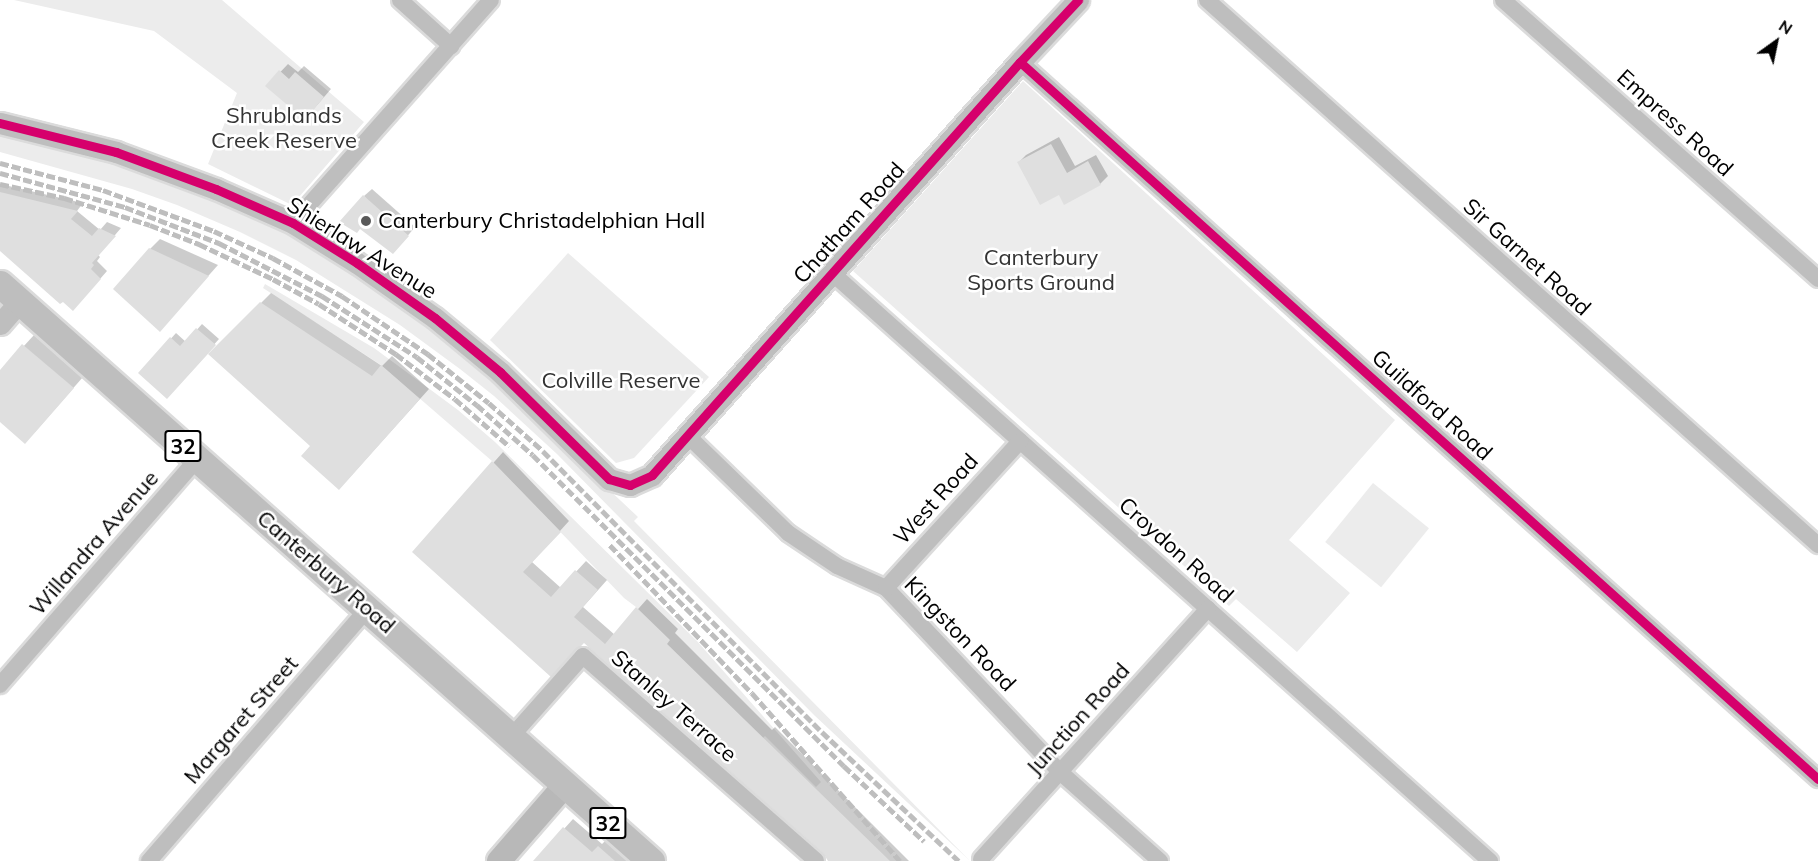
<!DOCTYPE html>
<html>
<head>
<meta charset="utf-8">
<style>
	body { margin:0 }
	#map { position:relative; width:1818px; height:861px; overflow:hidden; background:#fff; font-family:Mulish,sans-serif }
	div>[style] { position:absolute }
	.green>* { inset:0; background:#ececec; transform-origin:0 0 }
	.shadow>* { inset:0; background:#0003 }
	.building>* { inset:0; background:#dfdfdf }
	.roads { filter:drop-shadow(2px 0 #dbdbdb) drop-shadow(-2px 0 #dbdbdb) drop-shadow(0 2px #dbdbdb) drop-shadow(0 -2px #dbdbdb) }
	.minor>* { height:16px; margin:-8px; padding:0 8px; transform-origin:8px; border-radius:8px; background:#bebebe }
	.tertiary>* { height:21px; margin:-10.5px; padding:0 10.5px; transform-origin:10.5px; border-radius:10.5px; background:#bebebe }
	.secondary>* { height:24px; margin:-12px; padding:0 12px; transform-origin:12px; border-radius:12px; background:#b8b8b8 }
	.primary>* { height:27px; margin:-13.5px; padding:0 13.5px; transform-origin:13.5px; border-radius:13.5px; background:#bebebe }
	.rail>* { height:4.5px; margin-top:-2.25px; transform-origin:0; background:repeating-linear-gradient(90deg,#bebebe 0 9px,transparent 0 12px) }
	.cycleway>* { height:9px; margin:-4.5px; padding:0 4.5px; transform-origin:4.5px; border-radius:4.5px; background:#d6006c }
	.dots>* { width:16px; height:16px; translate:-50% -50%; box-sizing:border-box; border:3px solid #fff; border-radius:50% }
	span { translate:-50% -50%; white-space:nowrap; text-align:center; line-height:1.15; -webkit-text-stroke:5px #fff; paint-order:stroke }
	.shield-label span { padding:2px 4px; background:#fff; border:2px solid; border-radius:4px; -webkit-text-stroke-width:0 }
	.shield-label { font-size:21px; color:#000; font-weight:700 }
	.park-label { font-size:22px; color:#333 }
	.street-label { font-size:22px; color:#000 }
	.poi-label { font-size:22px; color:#000 }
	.left { translate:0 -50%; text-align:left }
	.north { position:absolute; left:1746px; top:12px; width:60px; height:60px; -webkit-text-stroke:4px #fff; paint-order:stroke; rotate:33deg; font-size:16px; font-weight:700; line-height:24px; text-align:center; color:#000 }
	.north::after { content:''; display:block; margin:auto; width:21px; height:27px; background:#000; clip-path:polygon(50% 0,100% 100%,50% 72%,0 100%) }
</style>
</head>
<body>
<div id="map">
	<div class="green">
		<div style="clip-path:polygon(14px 0,222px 0,364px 122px,292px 205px,208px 164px,237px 93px,154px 31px)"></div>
		<div style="clip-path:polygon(1023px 81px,1395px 420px,1289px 540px,1350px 593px,1297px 652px,1236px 599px,1229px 606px,853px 271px)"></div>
		<div style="clip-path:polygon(0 132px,140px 168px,299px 234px,445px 335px,638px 517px,634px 521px,970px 861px,814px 715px,557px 454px,494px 396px,460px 369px,400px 325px,296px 260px,240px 232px,177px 205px,132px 189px,0 152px)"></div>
		<div style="clip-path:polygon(568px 253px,709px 377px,634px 458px,616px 463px,490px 340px)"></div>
		<div style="clip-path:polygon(265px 284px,374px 348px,458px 410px,495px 442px,697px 641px,821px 782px,816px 787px,765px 736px,762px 739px,667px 644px,636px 607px,624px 598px,492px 461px,381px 365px,263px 288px)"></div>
		<div style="left:1373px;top:483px;width:72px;height:76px;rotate:39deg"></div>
	</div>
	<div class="shadow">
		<div style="clip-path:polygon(288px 64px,298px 72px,304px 66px,331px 89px,312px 111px,267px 86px)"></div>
		<div style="clip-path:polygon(1059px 137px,1075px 166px,1096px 155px,1108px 176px,1100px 184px,1019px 162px,1026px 155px)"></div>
		<div style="clip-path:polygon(0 184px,83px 203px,77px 211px,100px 230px,107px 222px,121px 228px,98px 255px,100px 257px,97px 261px,107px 271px,80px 302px,0 249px)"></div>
		<div style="clip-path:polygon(372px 189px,415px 227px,400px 245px,364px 196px)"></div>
		<div style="clip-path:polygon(160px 239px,218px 265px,170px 319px,150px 249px)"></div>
		<div style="clip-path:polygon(271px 293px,382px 366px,392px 356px,429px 389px,349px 478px,210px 354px)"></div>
		<div style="clip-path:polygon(202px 324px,219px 339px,171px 392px,140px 373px,176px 333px,186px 342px)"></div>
		<div style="clip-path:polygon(34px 335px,83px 377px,35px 432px,0 420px,0 372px)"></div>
		<div style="clip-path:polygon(503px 452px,569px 521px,532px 562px,561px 588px,586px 561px,607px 580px,583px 607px,615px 635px,647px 599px,678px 629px,675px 633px,772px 730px,775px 727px,909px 861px,830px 861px,824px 852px,584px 641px,414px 552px)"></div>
		<div style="clip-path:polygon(573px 819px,602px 844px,607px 839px,631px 861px,535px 861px)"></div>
	</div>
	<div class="building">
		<div style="clip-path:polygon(279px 70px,289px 79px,295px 72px,324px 97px,305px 120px,265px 86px)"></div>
		<div style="clip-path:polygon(1051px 144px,1067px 173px,1088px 161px,1101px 185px,1064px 205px,1059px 195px,1040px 205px,1017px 162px)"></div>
		<div style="clip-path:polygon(0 192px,78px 211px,71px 219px,92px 236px,99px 228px,116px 236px,92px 263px,94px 265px,91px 269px,101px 279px,73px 311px,63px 302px,60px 304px,0 251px)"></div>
		<div style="clip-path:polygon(363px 195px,409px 236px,393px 254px,360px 229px,357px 233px,339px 222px)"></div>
		<div style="clip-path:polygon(149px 248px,209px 276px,160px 332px,113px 289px)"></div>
		<div style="clip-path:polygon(260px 302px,372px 376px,381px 365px,420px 399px,339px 490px,301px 456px,310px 446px,208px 354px)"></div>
		<div style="clip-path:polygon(196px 328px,216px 345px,167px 399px,138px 373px,170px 337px,180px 346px)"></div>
		<div style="clip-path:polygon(22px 344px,74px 388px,25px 444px,0 422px,0 370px)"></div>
		<div style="clip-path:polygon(492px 461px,561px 532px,523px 572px,551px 597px,575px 570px,598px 590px,574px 617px,605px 644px,636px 607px,670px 640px,667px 644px,890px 861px,828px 861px,823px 853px,584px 643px,551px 677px,412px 552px)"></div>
		<div style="clip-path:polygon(563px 827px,592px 852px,598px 846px,615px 861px,533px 861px)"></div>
	</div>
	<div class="roads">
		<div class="minor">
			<div style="left:400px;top:0;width:69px;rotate:42deg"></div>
			<div style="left:1207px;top:0;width:819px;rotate:41.73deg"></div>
			<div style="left:1503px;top:0;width:421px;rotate:41.5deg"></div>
			<div style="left:1020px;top:62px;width:1073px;rotate:41.94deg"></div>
			<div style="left:293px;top:223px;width:298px;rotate:-48.4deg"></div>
			<div style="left:831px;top:272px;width:884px;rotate:41.79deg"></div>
			<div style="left:687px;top:435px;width:141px;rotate:44.1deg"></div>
			<div style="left:788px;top:533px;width:59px;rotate:34deg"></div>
			<div style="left:837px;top:566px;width:54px;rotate:24.2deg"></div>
			<div style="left:886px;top:588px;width:253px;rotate:46.6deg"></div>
			<div style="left:1060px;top:772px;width:134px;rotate:41.7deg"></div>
			<div style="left:886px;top:588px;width:199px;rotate:-47.6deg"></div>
			<div style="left:0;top:685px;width:300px;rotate:-48.9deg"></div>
			<div style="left:511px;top:737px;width:108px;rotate:-48.4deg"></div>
			<div style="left:583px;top:656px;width:310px;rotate:41.3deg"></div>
			<div style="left:981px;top:859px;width:338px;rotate:-47.8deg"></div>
			<div style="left:149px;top:861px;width:333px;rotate:-49.1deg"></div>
		</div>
		<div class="tertiary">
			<div style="left:0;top:123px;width:120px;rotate:14deg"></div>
			<div style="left:116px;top:152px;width:107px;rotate:20.3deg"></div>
			<div style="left:216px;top:189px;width:84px;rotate:23.8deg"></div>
			<div style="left:293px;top:223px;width:75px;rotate:32deg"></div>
			<div style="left:357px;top:263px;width:95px;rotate:35.2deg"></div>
			<div style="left:435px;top:318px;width:85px;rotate:39.7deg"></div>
			<div style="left:500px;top:372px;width:153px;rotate:44.5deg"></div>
			<div style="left:609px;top:479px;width:22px;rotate:16deg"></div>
			<div style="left:630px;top:485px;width:24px;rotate:-24deg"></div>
			<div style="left:652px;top:475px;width:553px;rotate:-48.3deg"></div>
			<div style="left:1020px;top:62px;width:85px;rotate:-46.9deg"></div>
			<div style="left:0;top:324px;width:30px;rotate:-49deg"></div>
		</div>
		<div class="secondary">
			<div style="left:499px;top:861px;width:101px;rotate:-49deg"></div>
		</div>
		<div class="primary">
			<div style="left:0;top:284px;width:870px;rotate:41.55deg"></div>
		</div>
	</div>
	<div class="rail">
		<div style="left:0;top:163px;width:106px;rotate:14.7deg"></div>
		<div style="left:103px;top:190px;width:118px;rotate:20.3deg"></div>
		<div style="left:214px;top:231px;width:65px;rotate:24.6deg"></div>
		<div style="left:273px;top:258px;width:79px;rotate:28.8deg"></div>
		<div style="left:342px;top:296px;width:104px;rotate:34deg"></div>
		<div style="left:428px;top:354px;width:78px;rotate:38.8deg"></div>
		<div style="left:489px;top:403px;width:72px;rotate:41.6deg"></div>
		<div style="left:543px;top:451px;width:396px;rotate:45.2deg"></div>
		<div style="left:822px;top:732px;width:188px;rotate:43.3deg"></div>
		<div style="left:0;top:173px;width:130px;rotate:15.2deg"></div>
		<div style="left:125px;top:207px;width:101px;rotate:21deg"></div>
		<div style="left:219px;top:243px;width:116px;rotate:27.2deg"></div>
		<div style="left:322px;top:296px;width:113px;rotate:32.7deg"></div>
		<div style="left:417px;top:357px;width:77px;rotate:38.7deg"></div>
		<div style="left:477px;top:405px;width:75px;rotate:41.8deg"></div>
		<div style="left:533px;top:455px;width:440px;rotate:45deg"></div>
		<div style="left:844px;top:766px;width:110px;rotate:43.2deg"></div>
		<div style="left:0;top:184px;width:66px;rotate:12.3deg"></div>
		<div style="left:64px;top:198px;width:90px;rotate:17.4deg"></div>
		<div style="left:150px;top:225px;width:53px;rotate:21.2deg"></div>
		<div style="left:199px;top:244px;width:82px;rotate:25.3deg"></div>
		<div style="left:273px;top:279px;width:52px;rotate:28.5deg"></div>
		<div style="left:319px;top:304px;width:92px;rotate:33deg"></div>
		<div style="left:396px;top:354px;width:74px;rotate:37.3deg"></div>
		<div style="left:455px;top:399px;width:72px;rotate:41deg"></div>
		<div style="left:610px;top:545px;width:205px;rotate:46.2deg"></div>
		<div style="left:752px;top:693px;width:224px;rotate:48.6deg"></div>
	</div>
	<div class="cycleway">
		<div style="left:1020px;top:62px;width:1073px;rotate:41.94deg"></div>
		<div style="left:0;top:123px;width:120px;rotate:14deg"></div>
		<div style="left:116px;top:152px;width:107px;rotate:20.3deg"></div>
		<div style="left:216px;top:189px;width:84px;rotate:23.8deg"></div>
		<div style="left:293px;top:223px;width:75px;rotate:32deg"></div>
		<div style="left:357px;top:263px;width:95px;rotate:35.2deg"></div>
		<div style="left:435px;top:318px;width:85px;rotate:39.7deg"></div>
		<div style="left:500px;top:372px;width:153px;rotate:44.5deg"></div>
		<div style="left:609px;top:479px;width:22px;rotate:16deg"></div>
		<div style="left:630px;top:485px;width:24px;rotate:-24deg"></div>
		<div style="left:652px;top:475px;width:553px;rotate:-48.3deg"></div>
		<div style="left:1020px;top:62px;width:85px;rotate:-46.9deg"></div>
	</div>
	<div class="dots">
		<div style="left:366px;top:221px;background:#595959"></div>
	</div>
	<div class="shield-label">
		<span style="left:183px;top:446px">32</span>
		<span style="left:608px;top:823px">32</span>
	</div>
	<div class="park-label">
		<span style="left:284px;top:128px">Shrublands<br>Creek Reserve</span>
		<span style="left:1041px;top:270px">Canterbury<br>Sports Ground</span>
		<span style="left:621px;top:381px">Colville Reserve</span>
	</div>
	<div class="street-label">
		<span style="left:1675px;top:123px;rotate:42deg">Empress Road</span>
		<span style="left:849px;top:223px;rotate:-48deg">Chatham Road</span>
		<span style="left:362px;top:248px;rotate:32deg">Shierlaw Avenue</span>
		<span style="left:1527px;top:257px;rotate:42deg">Sir Garnet Road</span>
		<span style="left:1432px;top:405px;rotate:42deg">Guildford Road</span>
		<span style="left:936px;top:499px;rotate:-48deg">West Road</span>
		<span style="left:94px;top:543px;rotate:-49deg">Willandra Avenue</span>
		<span style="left:1176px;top:550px;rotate:42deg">Croydon Road</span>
		<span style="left:326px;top:572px;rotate:41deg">Canterbury Road</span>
		<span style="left:960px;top:634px;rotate:46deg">Kingston Road</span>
		<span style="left:674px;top:706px;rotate:41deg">Stanley Terrace</span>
		<span style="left:1078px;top:719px;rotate:-48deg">Junction Road</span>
		<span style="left:241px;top:720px;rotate:-49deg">Margaret Street</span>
	</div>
	<div class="poi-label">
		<span class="left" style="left:378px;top:221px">Canterbury Christadelphian Hall</span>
	</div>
	<div class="north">N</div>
</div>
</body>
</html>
